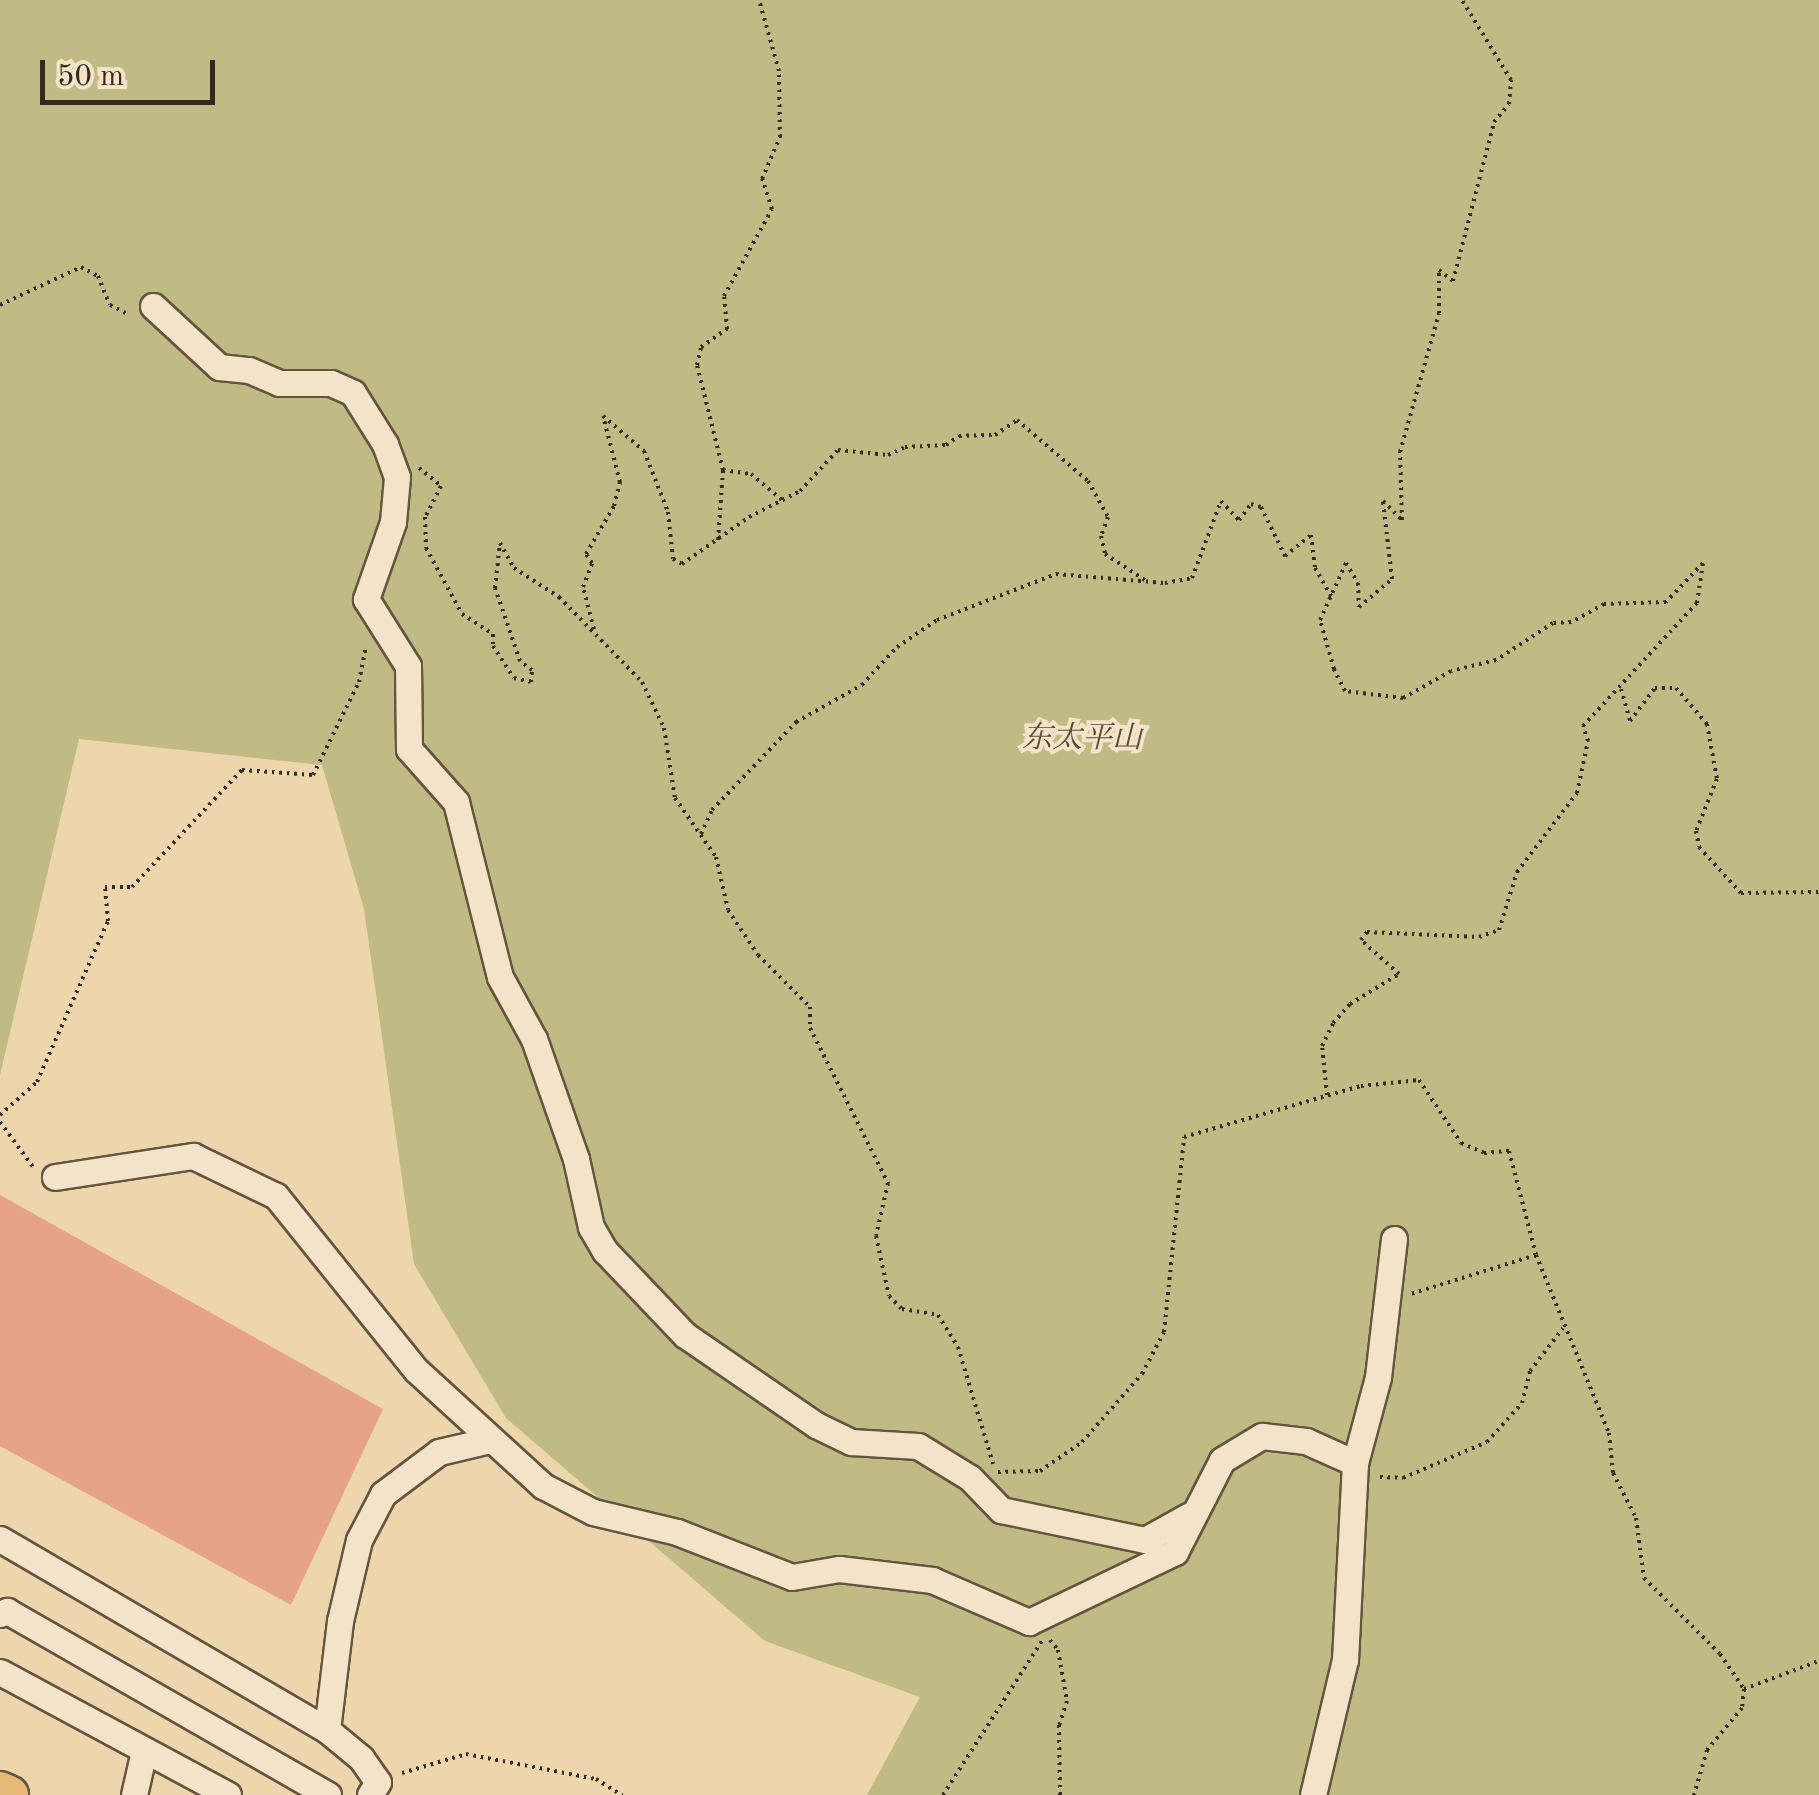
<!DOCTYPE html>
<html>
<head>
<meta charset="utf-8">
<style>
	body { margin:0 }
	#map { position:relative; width:1819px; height:1795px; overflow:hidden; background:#edd5ac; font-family:"Old Standard TT","Noto Serif SC",serif }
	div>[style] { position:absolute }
	.green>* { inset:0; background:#c0bb84 }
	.building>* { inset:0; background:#e7a28a }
	.path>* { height:4px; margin-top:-2px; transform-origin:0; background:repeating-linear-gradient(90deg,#352a1c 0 2.5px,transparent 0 7.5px) }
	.roads { filter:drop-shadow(2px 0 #635540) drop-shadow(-2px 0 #635540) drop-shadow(0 2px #635540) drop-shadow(0 -2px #635540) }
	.minor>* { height:25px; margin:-12.5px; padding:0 12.5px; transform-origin:12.5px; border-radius:12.5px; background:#f3e4c9 }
	.highway>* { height:38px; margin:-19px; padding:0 19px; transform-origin:19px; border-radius:19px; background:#e6ba76 }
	span { translate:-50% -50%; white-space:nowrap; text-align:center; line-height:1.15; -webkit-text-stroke:8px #f3e4c9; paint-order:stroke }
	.park-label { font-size:30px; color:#584e36; font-style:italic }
	.scale { position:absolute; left:40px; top:60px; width:175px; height:45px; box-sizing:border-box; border:5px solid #352a1c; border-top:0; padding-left:12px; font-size:30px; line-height:35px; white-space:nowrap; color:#352a1c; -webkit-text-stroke:8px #f3e4c9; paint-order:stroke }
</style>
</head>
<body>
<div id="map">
	<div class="green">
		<div style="clip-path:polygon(0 0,1819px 0,1819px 1795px,867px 1795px,920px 1697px,765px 1641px,506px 1418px,414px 1264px,364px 909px,322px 765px,79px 739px,0 1075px)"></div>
	</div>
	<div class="building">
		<div style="clip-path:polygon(0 1195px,383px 1409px,291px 1605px,0 1446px)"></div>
	</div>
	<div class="path">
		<div style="left:0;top:305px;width:89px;rotate:-25.1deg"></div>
		<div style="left:81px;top:267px;width:19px;rotate:28deg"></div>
		<div style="left:98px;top:276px;width:31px;rotate:68deg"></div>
		<div style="left:110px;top:305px;width:22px;rotate:27deg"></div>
		<div style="left:419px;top:468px;width:28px;rotate:39deg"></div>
		<div style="left:441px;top:486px;width:35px;rotate:117deg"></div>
		<div style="left:425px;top:517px;width:31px;rotate:88deg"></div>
		<div style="left:426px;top:548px;width:75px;rotate:61.4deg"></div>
		<div style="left:462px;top:614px;width:37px;rotate:33deg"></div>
		<div style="left:493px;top:634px;width:12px;rotate:90deg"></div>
		<div style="left:493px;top:646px;width:38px;rotate:57deg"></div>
		<div style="left:514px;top:678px;width:17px;rotate:13deg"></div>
		<div style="left:531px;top:682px;width:12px;rotate:-85deg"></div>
		<div style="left:532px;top:670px;width:15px;rotate:-143deg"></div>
		<div style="left:520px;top:661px;width:77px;rotate:-108.9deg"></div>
		<div style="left:495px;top:588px;width:45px;rotate:-83.7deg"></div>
		<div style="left:500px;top:543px;width:29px;rotate:61deg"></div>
		<div style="left:514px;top:568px;width:54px;rotate:32.8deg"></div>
		<div style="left:559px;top:597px;width:119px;rotate:45.7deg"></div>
		<div style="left:642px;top:682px;width:51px;rotate:64.4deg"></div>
		<div style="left:664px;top:728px;width:71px;rotate:81.1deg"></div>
		<div style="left:675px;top:798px;width:72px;rotate:55.2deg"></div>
		<div style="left:716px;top:857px;width:54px;rotate:77.2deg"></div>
		<div style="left:728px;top:910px;width:54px;rotate:56.3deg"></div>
		<div style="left:758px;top:955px;width:74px;rotate:45deg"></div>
		<div style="left:810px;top:1007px;width:21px;rotate:90deg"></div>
		<div style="left:810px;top:1028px;width:174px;rotate:63.3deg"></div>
		<div style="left:888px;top:1183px;width:54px;rotate:102.8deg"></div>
		<div style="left:876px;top:1236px;width:61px;rotate:77.8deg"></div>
		<div style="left:889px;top:1296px;width:18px;rotate:45deg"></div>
		<div style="left:902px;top:1309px;width:36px;rotate:9deg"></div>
		<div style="left:938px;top:1315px;width:38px;rotate:58deg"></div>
		<div style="left:958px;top:1347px;width:122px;rotate:73.3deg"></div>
		<div style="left:723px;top:470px;width:28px;rotate:8deg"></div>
		<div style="left:751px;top:474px;width:40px;rotate:40deg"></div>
		<div style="left:718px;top:540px;width:70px;rotate:-85.9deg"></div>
		<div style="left:723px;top:470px;width:108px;rotate:-103.9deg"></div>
		<div style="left:697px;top:365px;width:18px;rotate:-77deg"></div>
		<div style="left:701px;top:347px;width:32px;rotate:-35deg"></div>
		<div style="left:727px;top:329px;width:33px;rotate:-95deg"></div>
		<div style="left:724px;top:296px;width:99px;rotate:-61.1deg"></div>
		<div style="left:772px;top:209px;width:32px;rotate:-108deg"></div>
		<div style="left:762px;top:179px;width:46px;rotate:-66.8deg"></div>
		<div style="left:780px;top:137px;width:66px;rotate:-90.9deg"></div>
		<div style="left:779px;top:71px;width:74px;rotate:-105.7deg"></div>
		<div style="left:594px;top:629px;width:43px;rotate:-104.7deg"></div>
		<div style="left:583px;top:587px;width:26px;rotate:-69deg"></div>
		<div style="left:592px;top:563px;width:11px;rotate:-124deg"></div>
		<div style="left:586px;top:554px;width:56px;rotate:-59.7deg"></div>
		<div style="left:614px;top:506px;width:25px;rotate:-76deg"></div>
		<div style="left:620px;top:482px;width:68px;rotate:-104.4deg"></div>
		<div style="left:603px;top:416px;width:54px;rotate:40.5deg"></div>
		<div style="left:644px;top:451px;width:66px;rotate:68.5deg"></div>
		<div style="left:668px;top:512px;width:47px;rotate:83.9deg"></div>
		<div style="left:673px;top:559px;width:10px;rotate:29deg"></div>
		<div style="left:682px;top:564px;width:82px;rotate:-35deg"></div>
		<div style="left:749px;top:517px;width:57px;rotate:-27deg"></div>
		<div style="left:800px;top:491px;width:56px;rotate:-47.2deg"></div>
		<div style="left:838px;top:450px;width:50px;rotate:5.7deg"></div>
		<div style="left:888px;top:455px;width:19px;rotate:-25deg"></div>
		<div style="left:905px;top:447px;width:41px;rotate:-2.8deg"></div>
		<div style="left:946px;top:445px;width:16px;rotate:-35deg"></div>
		<div style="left:959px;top:436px;width:36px;rotate:-2deg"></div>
		<div style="left:995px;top:435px;width:27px;rotate:-34deg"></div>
		<div style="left:1017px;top:420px;width:94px;rotate:40.7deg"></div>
		<div style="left:1088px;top:481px;width:41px;rotate:60.9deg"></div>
		<div style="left:1108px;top:517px;width:20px;rotate:110deg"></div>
		<div style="left:1101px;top:536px;width:18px;rotate:77deg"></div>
		<div style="left:1105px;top:554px;width:51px;rotate:33.1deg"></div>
		<div style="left:1621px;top:689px;width:33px;rotate:74deg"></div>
		<div style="left:1630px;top:721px;width:41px;rotate:-52.9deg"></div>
		<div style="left:1655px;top:688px;width:21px"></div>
		<div style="left:1676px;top:688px;width:48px;rotate:49.3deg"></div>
		<div style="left:1707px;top:724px;width:56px;rotate:79.7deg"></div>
		<div style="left:1717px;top:779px;width:56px;rotate:112deg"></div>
		<div style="left:1696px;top:831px;width:16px;rotate:79deg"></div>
		<div style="left:1699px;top:847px;width:62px;rotate:47.6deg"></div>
		<div style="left:1741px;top:893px;width:78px;rotate:-0.7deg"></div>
		<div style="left:701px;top:834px;width:26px;rotate:-65deg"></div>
		<div style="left:712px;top:810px;width:122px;rotate:-46.3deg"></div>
		<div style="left:796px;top:722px;width:76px;rotate:-29.3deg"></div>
		<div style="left:862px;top:685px;width:52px;rotate:-47.4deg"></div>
		<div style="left:897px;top:647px;width:48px;rotate:-34deg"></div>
		<div style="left:937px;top:620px;width:128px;rotate:-21.1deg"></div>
		<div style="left:1056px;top:574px;width:109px;rotate:4.7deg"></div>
		<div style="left:1165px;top:583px;width:27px;rotate:-10deg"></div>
		<div style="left:1192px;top:578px;width:82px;rotate:-69.4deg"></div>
		<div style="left:1221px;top:501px;width:26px;rotate:47deg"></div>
		<div style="left:1239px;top:520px;width:20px;rotate:-53deg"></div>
		<div style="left:1251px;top:504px;width:10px;rotate:17deg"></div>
		<div style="left:1261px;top:507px;width:55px;rotate:63.9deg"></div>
		<div style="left:1285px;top:556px;width:33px;rotate:-39deg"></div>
		<div style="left:1311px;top:535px;width:33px;rotate:83deg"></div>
		<div style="left:1315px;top:568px;width:34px;rotate:60deg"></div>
		<div style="left:1327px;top:1095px;width:49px;rotate:-95.8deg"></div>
		<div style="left:1322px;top:1046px;width:25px;rotate:-64deg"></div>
		<div style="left:1333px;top:1023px;width:25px;rotate:-48deg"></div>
		<div style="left:1350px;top:1004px;width:57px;rotate:-31.5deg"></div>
		<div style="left:1399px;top:974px;width:51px;rotate:-138.2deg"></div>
		<div style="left:1361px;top:940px;width:10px;rotate:-53deg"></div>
		<div style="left:1367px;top:932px;width:112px;rotate:2.6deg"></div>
		<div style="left:1479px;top:937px;width:21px;rotate:-19deg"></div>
		<div style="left:1499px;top:930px;width:61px;rotate:-72.8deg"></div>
		<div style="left:1517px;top:872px;width:99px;rotate:-52.8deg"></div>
		<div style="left:1577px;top:793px;width:53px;rotate:-78.1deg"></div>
		<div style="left:1588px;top:741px;width:16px;rotate:-108deg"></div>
		<div style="left:1583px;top:726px;width:168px;rotate:-47.2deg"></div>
		<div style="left:1697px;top:603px;width:40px;rotate:-81.5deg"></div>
		<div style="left:1703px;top:563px;width:54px;rotate:133.5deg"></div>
		<div style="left:1666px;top:602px;width:62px;rotate:178.2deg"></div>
		<div style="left:1604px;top:604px;width:38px;rotate:151deg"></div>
		<div style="left:1571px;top:622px;width:18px;rotate:177deg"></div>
		<div style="left:1553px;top:623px;width:68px;rotate:147deg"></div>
		<div style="left:1496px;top:660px;width:46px;rotate:166.3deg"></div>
		<div style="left:1451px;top:671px;width:55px;rotate:150.6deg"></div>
		<div style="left:1403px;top:698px;width:58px;rotate:-173.1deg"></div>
		<div style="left:1345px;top:691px;width:25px;rotate:-117deg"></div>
		<div style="left:1334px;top:669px;width:51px;rotate:-105.9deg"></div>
		<div style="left:1320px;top:620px;width:63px;rotate:-65.5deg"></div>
		<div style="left:1346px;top:563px;width:23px;rotate:59deg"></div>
		<div style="left:1358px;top:583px;width:24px;rotate:88deg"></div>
		<div style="left:1359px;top:607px;width:43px;rotate:-40.3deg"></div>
		<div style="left:1392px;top:579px;width:79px;rotate:-96.6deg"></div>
		<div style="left:1383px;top:501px;width:27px;rotate:45deg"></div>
		<div style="left:1402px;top:520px;width:68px;rotate:-91.7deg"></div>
		<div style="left:1400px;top:452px;width:144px;rotate:-74.3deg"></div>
		<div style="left:1439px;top:313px;width:43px;rotate:-90deg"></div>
		<div style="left:1439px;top:270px;width:18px;rotate:38deg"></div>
		<div style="left:1453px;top:281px;width:164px;rotate:-75.5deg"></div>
		<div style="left:1494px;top:122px;width:23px;rotate:-50deg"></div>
		<div style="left:1509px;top:104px;width:24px;rotate:-85deg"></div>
		<div style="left:1511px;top:80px;width:94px;rotate:-121.5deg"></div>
		<div style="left:0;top:1115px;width:50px;rotate:-41.7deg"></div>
		<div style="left:37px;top:1082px;width:176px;rotate:-66.2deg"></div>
		<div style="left:108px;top:921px;width:34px;rotate:-95deg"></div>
		<div style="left:105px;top:887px;width:27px"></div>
		<div style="left:132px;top:887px;width:161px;rotate:-46.8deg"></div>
		<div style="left:242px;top:770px;width:71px;rotate:4deg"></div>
		<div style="left:313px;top:775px;width:104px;rotate:-63.7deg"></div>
		<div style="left:359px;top:682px;width:37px;rotate:-79deg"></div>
		<div style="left:0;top:1122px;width:56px;rotate:53.7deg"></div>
		<div style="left:1536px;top:1255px;width:192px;rotate:67.7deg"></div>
		<div style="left:1609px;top:1433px;width:40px;rotate:84.3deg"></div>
		<div style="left:1613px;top:1473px;width:51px;rotate:62.9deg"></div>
		<div style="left:1636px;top:1518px;width:61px;rotate:82.4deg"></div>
		<div style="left:1644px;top:1578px;width:107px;rotate:45deg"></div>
		<div style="left:1720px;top:1654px;width:42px;rotate:55.6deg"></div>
		<div style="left:1744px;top:1689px;width:19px;rotate:96deg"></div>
		<div style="left:1742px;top:1708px;width:55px;rotate:129.8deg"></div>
		<div style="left:1707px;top:1750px;width:47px;rotate:106.1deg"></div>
		<div style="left:998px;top:1472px;width:42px;rotate:-1.4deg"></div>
		<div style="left:1040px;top:1471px;width:51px;rotate:-34.6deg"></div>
		<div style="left:1082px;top:1442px;width:91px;rotate:-48.6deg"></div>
		<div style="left:1142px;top:1374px;width:47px;rotate:-62.4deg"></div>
		<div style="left:1164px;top:1332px;width:196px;rotate:-84.1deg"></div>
		<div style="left:1184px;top:1137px;width:184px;rotate:-16.1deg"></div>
		<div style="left:1361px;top:1086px;width:58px;rotate:-5.9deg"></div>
		<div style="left:1419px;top:1080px;width:76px;rotate:56.3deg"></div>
		<div style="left:1461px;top:1143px;width:25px;rotate:23deg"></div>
		<div style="left:1484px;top:1153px;width:25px;rotate:-5deg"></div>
		<div style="left:1509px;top:1151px;width:107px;rotate:75.4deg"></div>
		<div style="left:1536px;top:1255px;width:131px;rotate:162.7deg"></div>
		<div style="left:1380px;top:1477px;width:23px;rotate:2deg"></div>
		<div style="left:1403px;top:1478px;width:91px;rotate:-23.2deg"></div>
		<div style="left:1487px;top:1442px;width:52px;rotate:-48.1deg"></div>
		<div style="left:1522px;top:1403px;width:33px;rotate:-76deg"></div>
		<div style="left:1530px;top:1371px;width:54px;rotate:-52.5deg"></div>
		<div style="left:1050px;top:1640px;width:13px;rotate:51deg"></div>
		<div style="left:1058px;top:1650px;width:52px;rotate:80deg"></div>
		<div style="left:1067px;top:1701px;width:25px;rotate:108deg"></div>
		<div style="left:1059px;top:1725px;width:70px;rotate:89.2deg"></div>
		<div style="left:1744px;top:1689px;width:80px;rotate:-20.5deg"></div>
		<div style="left:402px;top:1773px;width:67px;rotate:-16.5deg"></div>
		<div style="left:466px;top:1754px;width:132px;rotate:10.9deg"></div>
		<div style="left:596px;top:1779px;width:31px;rotate:32deg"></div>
		<div style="left:943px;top:1795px;width:183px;rotate:-57.3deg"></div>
	</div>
	<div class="roads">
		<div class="minor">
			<div style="left:153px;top:306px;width:90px;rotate:42.7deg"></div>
			<div style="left:219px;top:367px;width:30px;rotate:6deg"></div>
			<div style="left:249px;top:370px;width:33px;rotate:23deg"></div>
			<div style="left:279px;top:383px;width:52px"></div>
			<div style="left:331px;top:383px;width:24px;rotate:24deg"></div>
			<div style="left:353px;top:393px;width:60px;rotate:57.9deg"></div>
			<div style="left:385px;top:444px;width:35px;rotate:70deg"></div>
			<div style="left:397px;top:477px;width:45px;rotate:95.1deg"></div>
			<div style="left:393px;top:522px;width:82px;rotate:109.3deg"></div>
			<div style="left:366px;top:599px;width:79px;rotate:57.9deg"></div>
			<div style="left:408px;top:666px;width:83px;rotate:89.3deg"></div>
			<div style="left:409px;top:749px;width:71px;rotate:48.4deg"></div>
			<div style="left:456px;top:802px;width:180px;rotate:75.9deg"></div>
			<div style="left:500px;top:977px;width:71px;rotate:61.3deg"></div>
			<div style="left:534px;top:1039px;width:127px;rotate:70.7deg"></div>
			<div style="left:576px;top:1159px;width:70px;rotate:77.6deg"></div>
			<div style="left:591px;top:1227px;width:28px;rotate:60deg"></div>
			<div style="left:605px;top:1251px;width:116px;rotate:46.4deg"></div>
			<div style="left:685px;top:1335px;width:159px;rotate:34.5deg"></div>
			<div style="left:816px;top:1425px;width:39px;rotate:26deg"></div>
			<div style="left:851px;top:1442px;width:67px;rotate:3.4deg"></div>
			<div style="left:918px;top:1446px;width:61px;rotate:31.6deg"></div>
			<div style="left:970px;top:1478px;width:45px;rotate:45.9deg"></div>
			<div style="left:1001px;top:1510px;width:147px;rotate:11.8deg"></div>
			<div style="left:1145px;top:1540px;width:51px;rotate:-29.1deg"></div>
			<div style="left:55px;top:1177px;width:140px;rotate:-8.7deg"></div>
			<div style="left:193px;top:1156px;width:92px;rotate:25.7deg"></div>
			<div style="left:276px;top:1196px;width:223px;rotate:51.2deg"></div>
			<div style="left:416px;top:1370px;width:172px;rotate:42.4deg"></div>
			<div style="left:543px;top:1486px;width:56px;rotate:27.5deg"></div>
			<div style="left:593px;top:1512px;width:86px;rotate:13.4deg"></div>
			<div style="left:677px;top:1532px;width:123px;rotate:21.4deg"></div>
			<div style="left:792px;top:1577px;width:48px;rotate:-9.7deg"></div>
			<div style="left:839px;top:1569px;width:94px;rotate:6.7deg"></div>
			<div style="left:932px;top:1580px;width:106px;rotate:23.4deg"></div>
			<div style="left:1029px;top:1622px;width:162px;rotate:-25.6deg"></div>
			<div style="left:1175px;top:1552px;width:103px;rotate:-62.9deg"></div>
			<div style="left:1222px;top:1460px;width:47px;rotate:-31deg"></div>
			<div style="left:1262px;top:1436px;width:44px;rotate:6.5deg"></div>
			<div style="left:1306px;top:1441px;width:54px;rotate:24.2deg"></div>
			<div style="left:0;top:1539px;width:379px;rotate:30.3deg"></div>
			<div style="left:327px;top:1730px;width:44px;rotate:39.5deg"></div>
			<div style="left:361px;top:1758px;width:29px;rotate:55deg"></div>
			<div style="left:378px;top:1782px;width:15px;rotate:122deg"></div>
			<div style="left:0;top:1614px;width:8px;rotate:-23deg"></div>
			<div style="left:7px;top:1611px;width:370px;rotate:29.8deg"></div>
			<div style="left:0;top:1672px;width:259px;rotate:28.3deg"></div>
			<div style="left:327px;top:1730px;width:110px;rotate:-83.2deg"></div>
			<div style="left:340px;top:1621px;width:83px;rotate:-76.8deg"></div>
			<div style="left:359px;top:1540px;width:52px;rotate:-62.4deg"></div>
			<div style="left:383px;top:1494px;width:70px;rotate:-36.9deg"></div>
			<div style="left:439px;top:1452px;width:52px;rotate:-13.2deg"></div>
			<div style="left:134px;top:1795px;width:45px;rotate:-77.2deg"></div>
			<div style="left:1313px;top:1795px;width:139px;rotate:-76.7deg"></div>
			<div style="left:1345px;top:1660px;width:197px;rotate:-87.1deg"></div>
			<div style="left:1355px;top:1463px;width:89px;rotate:-75deg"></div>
			<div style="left:1378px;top:1377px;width:139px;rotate:-83.4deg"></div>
		</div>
		<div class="highway">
			<div style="left:0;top:1791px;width:10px;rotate:24deg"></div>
		</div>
	</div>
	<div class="park-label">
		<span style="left:1082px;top:739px">东太平山</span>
	</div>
	<div class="scale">50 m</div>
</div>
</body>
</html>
